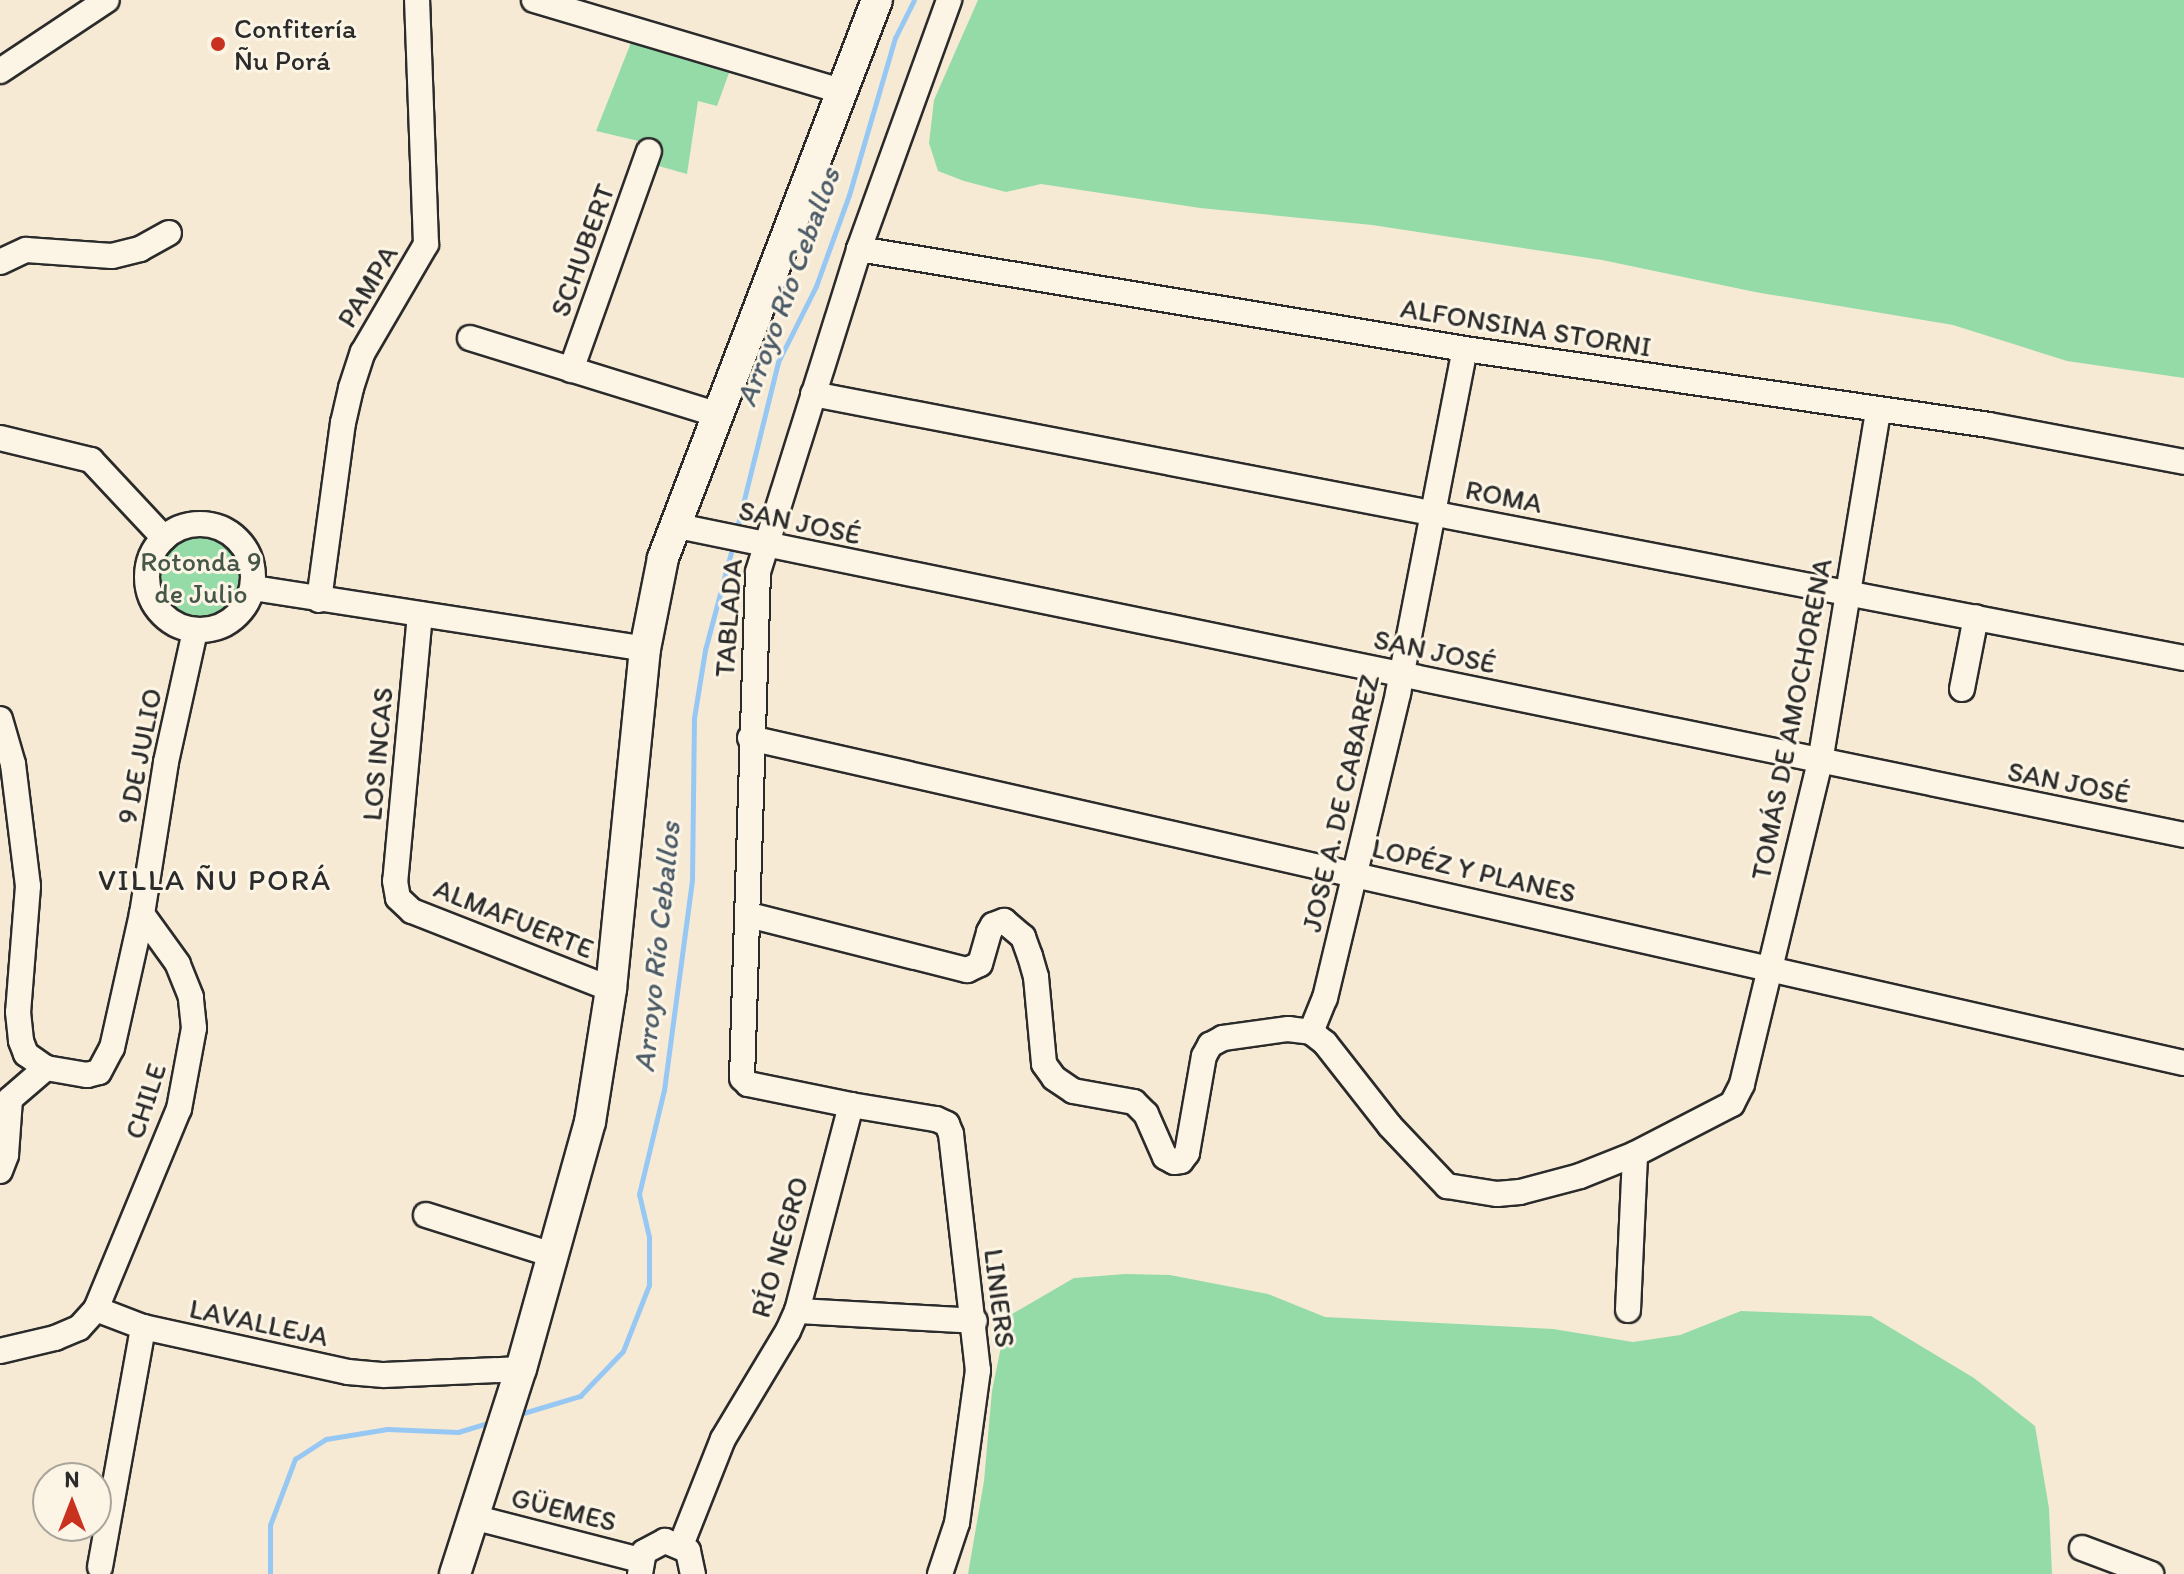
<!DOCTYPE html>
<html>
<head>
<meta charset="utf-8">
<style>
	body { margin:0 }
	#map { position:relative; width:2184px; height:1574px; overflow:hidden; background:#f7ead5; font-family:Itim,sans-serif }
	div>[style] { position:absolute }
	.green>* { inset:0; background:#95dba8 }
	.round { border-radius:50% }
	.stream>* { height:5px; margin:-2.5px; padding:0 2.5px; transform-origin:2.5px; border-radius:2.5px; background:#97c8f3 }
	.roads { filter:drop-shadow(2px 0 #2b2b2b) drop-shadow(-2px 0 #2b2b2b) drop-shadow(0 2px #2b2b2b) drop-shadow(0 -2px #2b2b2b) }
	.minor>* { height:24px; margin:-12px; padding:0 12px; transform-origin:12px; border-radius:12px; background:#fcf5e5 }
	.minor>.ring { margin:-12px; padding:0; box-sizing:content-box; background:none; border:24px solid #fcf5e5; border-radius:50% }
	.major>* { height:30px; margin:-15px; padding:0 15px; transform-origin:15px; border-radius:15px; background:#fcf5e5 }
	.dots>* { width:22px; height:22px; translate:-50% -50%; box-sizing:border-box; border:4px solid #fcf5e5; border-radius:50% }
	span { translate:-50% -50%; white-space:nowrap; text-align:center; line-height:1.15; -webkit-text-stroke:6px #fcf5e5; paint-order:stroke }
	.poi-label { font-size:28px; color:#2b2b2b }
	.left { translate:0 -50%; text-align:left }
	.street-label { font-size:28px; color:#2b2b2b }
	.park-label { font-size:28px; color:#46574a }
	.water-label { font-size:30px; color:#4b5a67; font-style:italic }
	.neighbourhood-label { font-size:30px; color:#2b2b2b; letter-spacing:2px }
	.north { position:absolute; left:32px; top:1462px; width:80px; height:80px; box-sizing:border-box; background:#fcf5e5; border:2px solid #a8a49b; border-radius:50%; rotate:0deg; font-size:22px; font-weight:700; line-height:32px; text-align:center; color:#2b2b2b }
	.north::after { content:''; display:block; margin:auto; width:28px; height:36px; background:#c8321e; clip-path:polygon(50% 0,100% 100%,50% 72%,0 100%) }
</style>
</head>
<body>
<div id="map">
	<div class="green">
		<div style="clip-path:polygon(978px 0,2184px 0,2184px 378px,2067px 361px,1953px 325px,1755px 292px,1602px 260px,1372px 225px,1200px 208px,1041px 184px,1006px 192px,964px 181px,938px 171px,929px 143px,934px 100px)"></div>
		<div style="clip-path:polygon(634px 35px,733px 62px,717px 106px,698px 101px,687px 174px,655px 165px,660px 146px,596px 131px)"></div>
		<div class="round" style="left:147px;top:524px;width:106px;height:106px"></div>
		<div style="clip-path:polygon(1125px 1274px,1170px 1275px,1268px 1294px,1325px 1317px,1553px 1329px,1633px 1342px,1680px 1335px,1741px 1311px,1871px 1316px,1974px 1378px,2035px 1426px,2049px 1508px,2052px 1574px,968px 1574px,984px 1481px,992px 1391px,1007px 1317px,1074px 1278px)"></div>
	</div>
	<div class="stream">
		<div style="left:736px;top:532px;width:175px;rotate:-76.1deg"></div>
		<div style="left:778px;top:362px;width:85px;rotate:-63.4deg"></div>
		<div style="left:816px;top:286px;width:97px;rotate:-70.1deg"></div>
		<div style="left:849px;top:195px;width:164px;rotate:-73.7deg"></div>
		<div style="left:895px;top:38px;width:42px;rotate:-63.4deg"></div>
		<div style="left:520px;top:1414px;width:63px;rotate:-16.7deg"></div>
		<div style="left:580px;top:1396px;width:62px;rotate:-46.3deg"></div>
		<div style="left:623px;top:1351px;width:71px;rotate:-68.5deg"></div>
		<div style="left:649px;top:1285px;width:48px;rotate:-90deg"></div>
		<div style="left:649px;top:1237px;width:44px;rotate:-103.1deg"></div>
		<div style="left:639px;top:1194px;width:107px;rotate:-76.5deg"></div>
		<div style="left:664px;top:1090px;width:212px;rotate:-82.4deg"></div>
		<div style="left:692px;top:880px;width:162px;rotate:-89.3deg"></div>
		<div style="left:694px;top:718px;width:69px;rotate:-80.8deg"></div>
		<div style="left:705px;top:650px;width:109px;rotate:-75.1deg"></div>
		<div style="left:270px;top:1574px;width:49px;rotate:-90deg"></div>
		<div style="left:270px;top:1525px;width:71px;rotate:-69.3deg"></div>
		<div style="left:295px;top:1459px;width:37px;rotate:-33deg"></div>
		<div style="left:326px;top:1439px;width:62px;rotate:-9.3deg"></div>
		<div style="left:387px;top:1429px;width:71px;rotate:2.4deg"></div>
		<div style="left:458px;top:1432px;width:34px;rotate:-17deg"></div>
	</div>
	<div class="roads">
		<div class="minor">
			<div style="left:534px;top:0;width:323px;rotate:16.5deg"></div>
			<div style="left:0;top:71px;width:128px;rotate:-33.6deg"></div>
			<div style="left:859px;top:249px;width:614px;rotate:9.37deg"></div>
			<div style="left:1465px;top:349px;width:529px;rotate:8.25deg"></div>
			<div style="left:1989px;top:425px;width:198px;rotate:10.7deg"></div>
			<div style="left:0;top:262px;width:29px;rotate:-25deg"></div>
			<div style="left:26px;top:250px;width:86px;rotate:4deg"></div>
			<div style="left:112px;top:256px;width:29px;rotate:-14deg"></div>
			<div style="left:140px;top:249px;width:33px;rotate:-29deg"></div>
			<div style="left:470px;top:338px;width:261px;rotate:17.2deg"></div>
			<div style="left:571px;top:370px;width:232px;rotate:-70.4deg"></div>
			<div style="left:813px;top:394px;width:1396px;rotate:10.9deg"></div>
			<div style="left:0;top:438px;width:94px;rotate:13.6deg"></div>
			<div style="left:91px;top:460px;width:107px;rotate:46.9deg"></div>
			<div class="ring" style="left:147px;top:524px;width:82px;height:82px"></div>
			<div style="left:673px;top:525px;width:1542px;rotate:11.59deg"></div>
			<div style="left:253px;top:588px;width:397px;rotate:8.8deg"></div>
			<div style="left:319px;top:600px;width:179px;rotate:-82.3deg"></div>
			<div style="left:343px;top:423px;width:36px;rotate:-77deg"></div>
			<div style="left:351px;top:388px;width:38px;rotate:-72deg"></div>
			<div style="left:363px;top:352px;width:125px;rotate:-59.7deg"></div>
			<div style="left:426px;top:244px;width:244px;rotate:-92.1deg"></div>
			<div style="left:420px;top:614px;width:268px;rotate:95.3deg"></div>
			<div style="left:395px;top:881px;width:17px;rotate:80deg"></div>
			<div style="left:398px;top:898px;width:19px;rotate:43deg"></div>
			<div style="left:412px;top:911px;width:214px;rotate:21.4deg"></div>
			<div style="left:1962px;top:689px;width:73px;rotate:-79deg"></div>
			<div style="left:0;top:719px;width:47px;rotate:73.9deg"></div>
			<div style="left:13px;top:764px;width:123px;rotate:83deg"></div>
			<div style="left:28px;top:886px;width:126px;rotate:94.5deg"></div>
			<div style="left:18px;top:1012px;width:29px;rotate:84deg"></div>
			<div style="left:21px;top:1041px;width:14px;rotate:69deg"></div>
			<div style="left:26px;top:1054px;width:24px;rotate:35deg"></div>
			<div style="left:46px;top:1068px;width:42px;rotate:9.7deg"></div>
			<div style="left:87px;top:1075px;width:12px;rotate:-14deg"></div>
			<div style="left:99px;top:1072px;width:27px;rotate:-62deg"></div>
			<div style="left:112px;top:1048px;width:137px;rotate:-77.4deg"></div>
			<div style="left:142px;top:914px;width:154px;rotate:-81deg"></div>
			<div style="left:166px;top:762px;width:134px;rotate:-77.5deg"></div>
			<div style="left:750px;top:738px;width:1470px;rotate:12.77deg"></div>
			<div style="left:749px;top:915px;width:225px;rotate:14.2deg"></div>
			<div style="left:967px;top:970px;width:14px;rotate:-25deg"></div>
			<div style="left:980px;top:964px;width:33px;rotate:-74deg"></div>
			<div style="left:989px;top:932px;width:8px;rotate:-60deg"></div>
			<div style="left:993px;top:925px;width:12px;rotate:-20deg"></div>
			<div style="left:1004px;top:921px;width:25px;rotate:40deg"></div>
			<div style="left:1023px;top:937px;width:20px;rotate:70deg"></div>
			<div style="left:1030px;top:956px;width:22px;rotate:74deg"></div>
			<div style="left:1036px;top:977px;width:87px;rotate:84.7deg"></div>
			<div style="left:1044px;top:1064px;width:17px;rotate:54deg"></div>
			<div style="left:1054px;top:1078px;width:23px;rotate:34deg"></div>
			<div style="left:1073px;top:1091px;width:62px;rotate:10.2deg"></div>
			<div style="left:1134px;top:1102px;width:17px;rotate:45deg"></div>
			<div style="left:1146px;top:1114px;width:47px;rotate:66.2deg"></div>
			<div style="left:1165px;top:1157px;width:10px;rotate:29deg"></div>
			<div style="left:1174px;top:1162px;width:7px;rotate:-8deg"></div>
			<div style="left:1181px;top:1161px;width:10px;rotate:-53deg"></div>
			<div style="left:1187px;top:1153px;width:98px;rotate:-80.1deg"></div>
			<div style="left:1204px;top:1056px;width:13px;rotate:-61deg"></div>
			<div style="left:1210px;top:1045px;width:15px;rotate:-28deg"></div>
			<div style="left:1223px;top:1038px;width:66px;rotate:-7.9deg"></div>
			<div style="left:1288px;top:1029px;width:23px;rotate:7deg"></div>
			<div style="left:1311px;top:1032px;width:18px;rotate:38deg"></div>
			<div style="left:1325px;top:1043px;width:105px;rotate:51.9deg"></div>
			<div style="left:1390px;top:1126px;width:83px;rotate:46.5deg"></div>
			<div style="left:1447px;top:1186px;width:51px;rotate:9.1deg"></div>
			<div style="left:1497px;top:1194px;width:23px;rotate:-5deg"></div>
			<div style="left:1520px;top:1192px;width:62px;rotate:-14.9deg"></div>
			<div style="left:1580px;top:1176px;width:59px;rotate:-21.8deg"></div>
			<div style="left:1635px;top:1154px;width:109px;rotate:-27.3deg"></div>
			<div style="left:1732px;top:1104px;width:22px;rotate:-63deg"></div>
			<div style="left:1742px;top:1084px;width:331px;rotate:-76.4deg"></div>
			<div style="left:1820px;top:762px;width:357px;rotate:-80.6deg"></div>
			<div style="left:1311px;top:1032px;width:37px;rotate:-68deg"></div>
			<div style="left:1325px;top:998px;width:314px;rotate:-76.5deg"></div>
			<div style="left:1398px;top:693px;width:350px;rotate:-79deg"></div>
			<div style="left:851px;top:1105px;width:86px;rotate:9.4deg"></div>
			<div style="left:936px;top:1119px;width:12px;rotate:24deg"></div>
			<div style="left:947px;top:1124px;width:11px;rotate:68deg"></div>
			<div style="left:951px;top:1134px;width:238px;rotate:83.5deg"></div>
			<div style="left:978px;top:1370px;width:154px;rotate:97.8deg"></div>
			<div style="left:957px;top:1523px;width:54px;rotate:108.4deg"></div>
			<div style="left:0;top:1171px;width:17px;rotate:-69deg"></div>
			<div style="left:6px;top:1155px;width:56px;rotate:-85.9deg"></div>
			<div style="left:10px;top:1099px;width:48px;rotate:-40.7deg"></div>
			<div style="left:426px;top:1215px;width:133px;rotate:17.5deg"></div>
			<div style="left:96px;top:1309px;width:217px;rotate:-67.5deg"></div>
			<div style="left:179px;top:1109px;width:82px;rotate:-79.5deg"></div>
			<div style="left:194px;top:1028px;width:31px;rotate:-96deg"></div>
			<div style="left:191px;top:997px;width:35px;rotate:-112deg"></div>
			<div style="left:178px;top:964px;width:62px;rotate:-125.8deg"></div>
			<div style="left:1628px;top:1310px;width:156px;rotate:-87.4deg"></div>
			<div style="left:797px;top:1311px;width:178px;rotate:3.2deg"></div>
			<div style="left:0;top:1351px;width:57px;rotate:-13.3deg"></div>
			<div style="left:55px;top:1338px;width:26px;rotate:-23deg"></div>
			<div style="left:79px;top:1328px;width:25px;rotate:-48deg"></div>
			<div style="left:96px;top:1309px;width:50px;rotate:21deg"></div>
			<div style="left:143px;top:1327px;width:210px;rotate:12.4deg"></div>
			<div style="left:348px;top:1372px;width:36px;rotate:5deg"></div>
			<div style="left:384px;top:1375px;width:137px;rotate:-2.5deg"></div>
			<div style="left:473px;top:1517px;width:172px;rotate:14.4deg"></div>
			<div style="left:681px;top:1545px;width:114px;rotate:-68.4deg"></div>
			<div style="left:723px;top:1439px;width:126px;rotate:-59deg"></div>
			<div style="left:788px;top:1331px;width:22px;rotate:-66deg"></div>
			<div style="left:797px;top:1311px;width:213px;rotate:-75.3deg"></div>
			<div style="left:851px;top:1105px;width:105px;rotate:-168.5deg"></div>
			<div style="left:748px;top:1084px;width:8px;rotate:-135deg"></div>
			<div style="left:742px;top:1078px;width:506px;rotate:-88.19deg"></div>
			<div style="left:758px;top:572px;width:338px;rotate:-72.6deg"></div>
			<div style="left:859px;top:249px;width:265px;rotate:-70.1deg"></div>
			<div style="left:2082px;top:1548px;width:74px;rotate:20.6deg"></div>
			<div style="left:100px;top:1567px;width:244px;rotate:-79.8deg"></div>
			<div style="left:640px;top:1574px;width:22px;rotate:-80deg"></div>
			<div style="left:644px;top:1552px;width:24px;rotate:-28deg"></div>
			<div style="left:665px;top:1541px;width:25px;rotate:23deg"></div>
			<div style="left:688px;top:1551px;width:24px;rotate:78deg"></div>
		</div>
		<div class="major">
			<div style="left:455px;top:1574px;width:215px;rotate:-72.2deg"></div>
			<div style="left:521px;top:1369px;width:256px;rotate:-74.4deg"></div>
			<div style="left:590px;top:1122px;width:135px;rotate:-81deg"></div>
			<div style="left:611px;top:989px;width:342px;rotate:-84.3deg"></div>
			<div style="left:645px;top:649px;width:93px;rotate:-78.8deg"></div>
			<div style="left:663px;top:558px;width:598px;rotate:-69.02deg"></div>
		</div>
	</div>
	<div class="dots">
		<div style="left:218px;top:44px;background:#c8321e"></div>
	</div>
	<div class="poi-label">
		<span class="left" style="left:234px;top:44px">Confitería<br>Ñu Porá</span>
	</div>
	<div class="street-label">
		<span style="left:582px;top:250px;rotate:-70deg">SCHUBERT</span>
		<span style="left:367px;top:286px;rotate:-59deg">PAMPA</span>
		<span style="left:1526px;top:327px;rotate:9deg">ALFONSINA STORNI</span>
		<span style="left:1504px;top:496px;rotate:11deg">ROMA</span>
		<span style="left:800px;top:522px;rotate:12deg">SAN JOSÉ</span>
		<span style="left:728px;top:618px;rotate:-86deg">TABLADA</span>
		<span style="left:1435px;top:651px;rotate:12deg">SAN JOSÉ</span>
		<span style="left:1791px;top:719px;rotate:-79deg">TOMÁS DE AMOCHORENA</span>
		<span style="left:377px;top:754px;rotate:-85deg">LOS INCAS</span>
		<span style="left:139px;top:756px;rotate:-79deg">9 DE JULIO</span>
		<span style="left:2069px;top:782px;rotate:11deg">SAN JOSÉ</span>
		<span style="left:1340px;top:803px;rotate:-77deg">JOSE A. DE CABAREZ</span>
		<span style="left:1474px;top:870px;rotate:13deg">LOPÉZ Y PLANES</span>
		<span style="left:514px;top:918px;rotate:22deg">ALMAFUERTE</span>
		<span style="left:145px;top:1101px;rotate:-72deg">CHILE</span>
		<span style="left:779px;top:1247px;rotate:-74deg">RÍO NEGRO</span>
		<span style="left:1000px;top:1298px;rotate:83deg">LINIERS</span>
		<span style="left:259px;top:1322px;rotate:12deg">LAVALLEJA</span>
		<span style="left:564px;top:1509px;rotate:14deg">GÜEMES</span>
	</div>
	<div class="park-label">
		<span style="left:201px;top:577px">Rotonda 9<br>de Julio</span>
	</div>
	<div class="water-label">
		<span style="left:788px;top:287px;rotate:-70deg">Arroyo Río Ceballos</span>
		<span style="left:657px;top:947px;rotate:-84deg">Arroyo Río Ceballos</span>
	</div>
	<div class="neighbourhood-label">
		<span style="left:215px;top:880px">VILLA ÑU PORÁ</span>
	</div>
	<div class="north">N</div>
</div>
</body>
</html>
